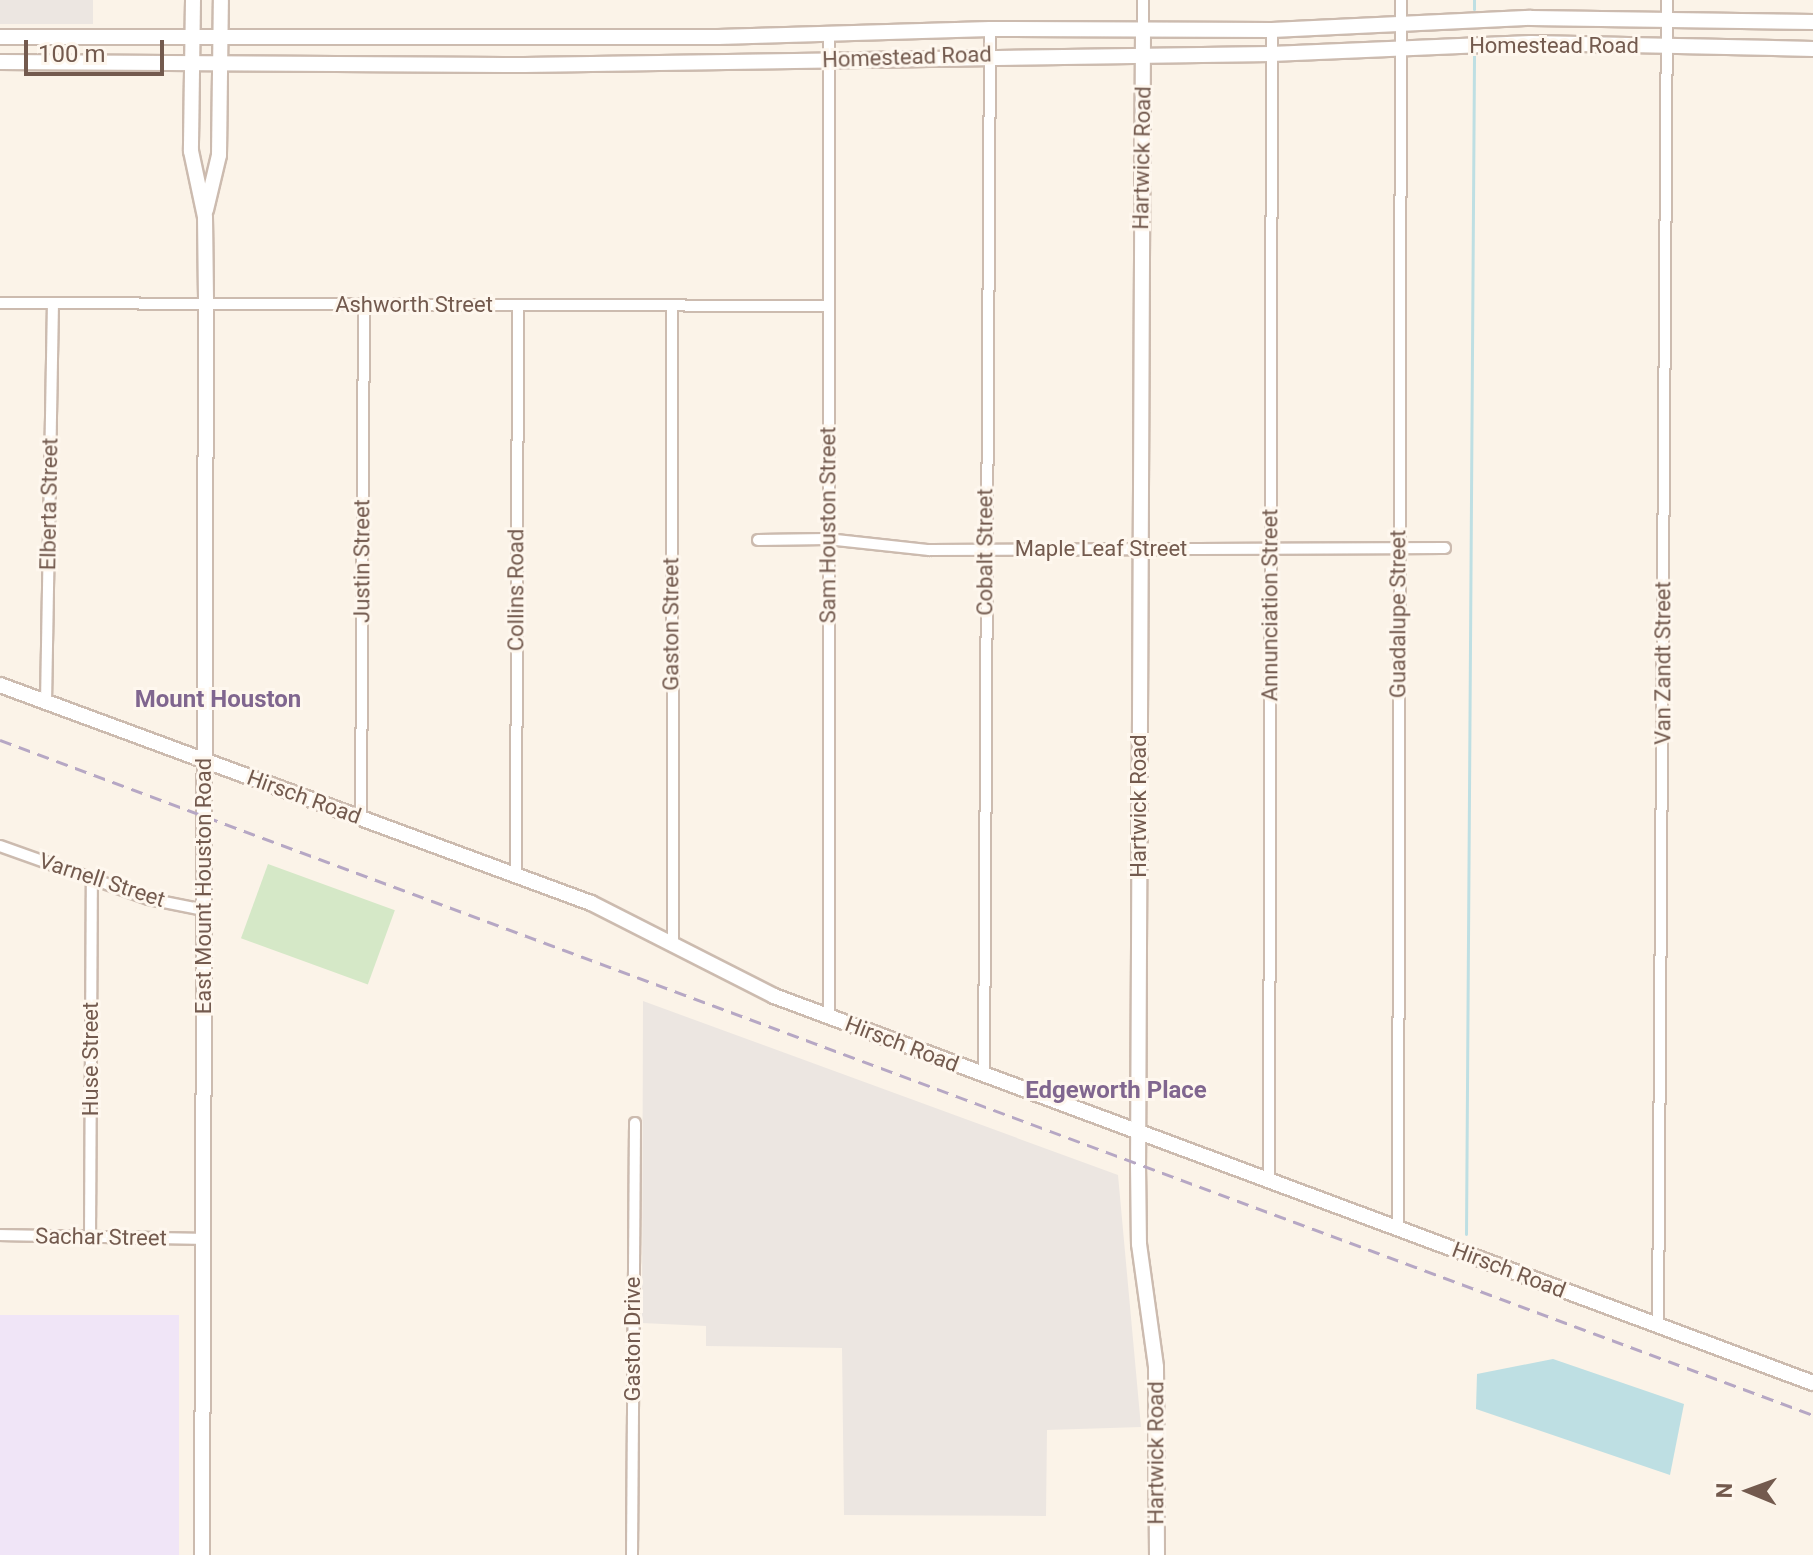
<!DOCTYPE html>
<html>
<head>
<meta charset="utf-8">
<style>
	body { margin:0 }
	#map { position:relative; width:1813px; height:1555px; overflow:hidden; background:#fbf3e8; font-family:Roboto,sans-serif }
	div>[style] { position:absolute }
	.industrial>* { inset:0; background:#ece6e1; transform-origin:0 0 }
	.education>* { inset:0; background:#f0e5f7; transform-origin:0 0 }
	.green>* { inset:0; background:#d5e8c7; transform-origin:0 0 }
	.water>* { inset:0; background:#bedfe3 }
	.stream>* { height:3px; margin:-1.5px; padding:0 1.5px; transform-origin:1.5px; border-radius:1.5px; background:#bedfe3 }
	.roads { filter:drop-shadow(2px 0 #ccbbaf) drop-shadow(-2px 0 #ccbbaf) drop-shadow(0 2px #ccbbaf) drop-shadow(0 -2px #ccbbaf) }
	.street>* { height:10px; margin:-5px; padding:0 5px; transform-origin:5px; border-radius:5px; background:#fff }
	.secondary>* { height:14px; margin:-7px; padding:0 7px; transform-origin:7px; border-radius:7px; background:#fff }
	.rail>* { height:3px; margin-top:-1.5px; transform-origin:0; background:repeating-linear-gradient(90deg,#b6a7c4 0 12px,transparent 0 20px) }
	span { translate:-50% -50%; white-space:nowrap; text-align:center; line-height:1.15; -webkit-text-stroke:6px #fef7ee; paint-order:stroke }
	.street-label { font-size:22px; color:#735a4e }
	.neighbourhood-label { font-size:24px; color:#80668f; font-weight:700 }
	.north { position:absolute; left:1709px; top:1451px; width:80px; height:80px; -webkit-text-stroke:6px #fef7ee; paint-order:stroke; rotate:271deg; font-size:22px; font-weight:700; line-height:32px; text-align:center; color:#735a4e }
	.north::after { content:''; display:block; margin:auto; width:28px; height:36px; background:#735a4e; clip-path:polygon(50% 0,100% 100%,50% 72%,0 100%) }
	.scale { position:absolute; left:24px; top:40px; width:140px; height:36px; box-sizing:border-box; border:4px solid #735a4e; border-top:0; padding-left:10px; font-size:24px; line-height:28px; white-space:nowrap; color:#735a4e; -webkit-text-stroke:6px #fef7ee; paint-order:stroke }
</style>
</head>
<body>
<div id="map">
	<div class="industrial">
		<div style="left:0;top:0;width:93px;height:24px"></div>
		<div style="clip-path:polygon(643px 1001px,1118px 1175px,1141px 1427px,1047px 1430px,1046px 1516px,844px 1515px,842px 1348px,706px 1346px,706px 1326px,642px 1323px)"></div>
	</div>
	<div class="education">
		<div style="left:179px;top:1315px;width:240px;height:179px;rotate:90deg"></div>
	</div>
	<div class="green">
		<div style="left:268px;top:864px;width:135px;height:79px;rotate:20deg"></div>
	</div>
	<div class="water">
		<div style="clip-path:polygon(1553px 1359px,1684px 1404px,1670px 1475px,1476px 1409px,1477px 1374px)"></div>
	</div>
	<div class="stream">
		<div style="left:1474px;top:9px;width:9px;rotate:-90deg"></div>
		<div style="left:1466px;top:1234px;width:1180px;rotate:-89.61deg"></div>
	</div>
	<div class="roads">
		<div class="street">
			<div style="left:1143px;top:0;width:30px;rotate:90deg"></div>
			<div style="left:829px;top:34px;width:981px;rotate:90deg"></div>
			<div style="left:0;top:303px;width:829px;rotate:0.21deg"></div>
			<div style="left:672px;top:305px;width:638px;rotate:89.91deg"></div>
			<div style="left:758px;top:540px;width:69px;rotate:-0.8deg"></div>
			<div style="left:827px;top:539px;width:103px;rotate:6.2deg"></div>
			<div style="left:929px;top:550px;width:516px;rotate:-0.22deg"></div>
			<div style="left:46px;top:703px;width:399px;rotate:-89deg"></div>
			<div style="left:361px;top:818px;width:514px;rotate:-89.67deg"></div>
			<div style="left:0;top:846px;width:158px;rotate:19.6deg"></div>
			<div style="left:149px;top:899px;width:56px;rotate:11.3deg"></div>
			<div style="left:516px;top:875px;width:570px;rotate:-89.8deg"></div>
			<div style="left:984px;top:1075px;width:1046px;rotate:-89.67deg"></div>
			<div style="left:1269px;top:1179px;width:1149px;rotate:-89.85deg"></div>
			<div style="left:1398px;top:1229px;width:1229px;rotate:-89.86deg"></div>
			<div style="left:0;top:1235px;width:203px;rotate:1.1deg"></div>
			<div style="left:90px;top:1238px;width:358px;rotate:-89.7deg"></div>
			<div style="left:1658px;top:1326px;width:1326px;rotate:-89.61deg"></div>
			<div style="left:632px;top:1555px;width:432px;rotate:-89.6deg"></div>
		</div>
		<div class="secondary">
			<div style="left:193px;top:0;width:151px;rotate:90.8deg"></div>
			<div style="left:191px;top:151px;width:67px;rotate:78deg"></div>
			<div style="left:205px;top:217px;width:87px;rotate:89.3deg"></div>
			<div style="left:206px;top:304px;width:1251px;rotate:90.18deg"></div>
			<div style="left:1143px;top:30px;width:1134px;rotate:90.25deg"></div>
			<div style="left:1138px;top:1164px;width:80px;rotate:89.3deg"></div>
			<div style="left:1139px;top:1244px;width:124px;rotate:82.1deg"></div>
			<div style="left:1156px;top:1367px;width:188px;rotate:89.7deg"></div>
			<div style="left:0;top:37px;width:718px"></div>
			<div style="left:718px;top:37px;width:272px;rotate:-1.7deg"></div>
			<div style="left:990px;top:29px;width:282px;rotate:0.2deg"></div>
			<div style="left:1272px;top:30px;width:259px;rotate:-2.7deg"></div>
			<div style="left:1531px;top:18px;width:282px;rotate:0.8deg"></div>
			<div style="left:0;top:62px;width:524px;rotate:0.33deg"></div>
			<div style="left:524px;top:65px;width:747px;rotate:-0.84deg"></div>
			<div style="left:1271px;top:54px;width:260px;rotate:-2.4deg"></div>
			<div style="left:1531px;top:43px;width:282px;rotate:1.2deg"></div>
			<div style="left:206px;top:210px;width:57px;rotate:-76.7deg"></div>
			<div style="left:219px;top:155px;width:155px;rotate:-89.3deg"></div>
			<div style="left:0;top:685px;width:630px;rotate:20.25deg"></div>
			<div style="left:591px;top:903px;width:205px;rotate:26.9deg"></div>
			<div style="left:774px;top:996px;width:1109px;rotate:20.43deg"></div>
		</div>
	</div>
	<div class="rail">
		<div style="left:0;top:740px;width:1935px;rotate:20.42deg"></div>
	</div>
	<div class="street-label">
		<span style="left:1554px;top:46px">Homestead Road</span>
		<span style="left:907px;top:57px;rotate:-2deg">Homestead Road</span>
		<span style="left:1142px;top:158px;rotate:-89deg">Hartwick Road</span>
		<span style="left:414px;top:305px">Ashworth Street</span>
		<span style="left:49px;top:504px;rotate:-89deg">Elberta Street</span>
		<span style="left:828px;top:525px;rotate:-90deg">Sam Houston Street</span>
		<span style="left:1101px;top:549px">Maple Leaf Street</span>
		<span style="left:985px;top:552px;rotate:-90deg">Cobalt Street</span>
		<span style="left:362px;top:561px;rotate:-90deg">Justin Street</span>
		<span style="left:516px;top:590px;rotate:-90deg">Collins Road</span>
		<span style="left:1270px;top:605px;rotate:-90deg">Annunciation Street</span>
		<span style="left:1398px;top:614px;rotate:-90deg">Guadalupe Street</span>
		<span style="left:671px;top:624px;rotate:-90deg">Gaston Street</span>
		<span style="left:1663px;top:663px;rotate:-90deg">Van Zandt Street</span>
		<span style="left:304px;top:797px;rotate:20deg">Hirsch Road</span>
		<span style="left:1139px;top:806px;rotate:-90deg">Hartwick Road</span>
		<span style="left:102px;top:880px;rotate:18deg">Varnell Street</span>
		<span style="left:204px;top:886px;rotate:-90deg">East Mount Houston Road</span>
		<span style="left:902px;top:1044px;rotate:21deg">Hirsch Road</span>
		<span style="left:91px;top:1059px;rotate:-90deg">Huse Street</span>
		<span style="left:101px;top:1237px;rotate:1deg">Sachar Street</span>
		<span style="left:1509px;top:1270px;rotate:21deg">Hirsch Road</span>
		<span style="left:633px;top:1339px;rotate:-90deg">Gaston Drive</span>
		<span style="left:1156px;top:1453px;rotate:-90deg">Hartwick Road</span>
	</div>
	<div class="neighbourhood-label">
		<span style="left:218px;top:700px">Mount Houston</span>
		<span style="left:1116px;top:1091px">Edgeworth Place</span>
	</div>
	<div class="north">N</div>
	<div class="scale">100 m</div>
</div>
</body>
</html>
